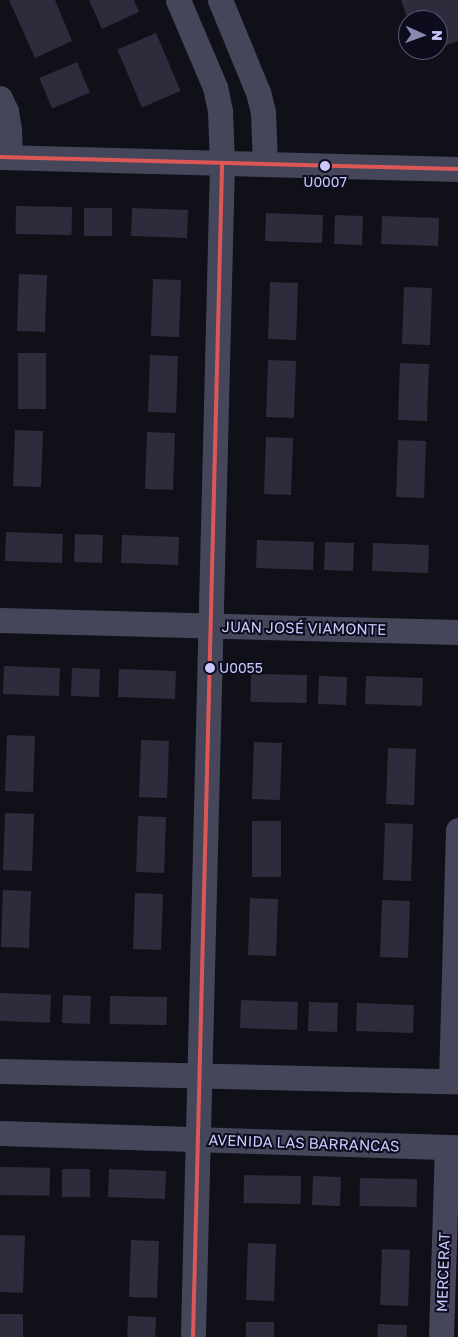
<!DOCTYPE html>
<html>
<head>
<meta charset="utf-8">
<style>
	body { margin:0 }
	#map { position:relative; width:458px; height:1337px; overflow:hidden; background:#101019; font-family:"Golos Text",sans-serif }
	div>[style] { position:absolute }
	.building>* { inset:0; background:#2d2c3c; transform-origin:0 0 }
	.minor>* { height:25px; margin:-12.5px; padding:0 12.5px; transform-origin:12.5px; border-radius:12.5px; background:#45465a }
	.bus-1>* { height:4px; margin:-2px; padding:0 2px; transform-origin:2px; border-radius:2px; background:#de5757 }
	.dots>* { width:14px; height:14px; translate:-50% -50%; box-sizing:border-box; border:2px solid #0d0c1d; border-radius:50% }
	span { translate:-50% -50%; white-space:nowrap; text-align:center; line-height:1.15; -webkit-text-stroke:4px #0d0c1d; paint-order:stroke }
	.bus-label { font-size:14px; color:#cac9fe }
	.left { translate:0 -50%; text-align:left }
	.street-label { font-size:15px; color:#cac9fe }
	.north { position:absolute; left:398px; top:10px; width:50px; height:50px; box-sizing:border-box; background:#0d0c1d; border:1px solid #595877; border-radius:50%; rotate:92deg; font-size:14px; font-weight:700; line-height:20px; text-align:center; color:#cac9fe }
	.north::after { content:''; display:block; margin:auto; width:18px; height:22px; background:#8988ae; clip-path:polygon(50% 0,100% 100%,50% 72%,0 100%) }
</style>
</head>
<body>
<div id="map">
	<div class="building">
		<div style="clip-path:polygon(9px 0,55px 0,72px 41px,35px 58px)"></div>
		<div style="clip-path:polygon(89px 0,134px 0,139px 12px,102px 29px)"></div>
		<div style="clip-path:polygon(401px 0,458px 0,458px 41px,438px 48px,438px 20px,408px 20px)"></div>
		<div style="left:156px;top:33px;width:63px;height:42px;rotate:67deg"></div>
		<div style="left:77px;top:62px;width:33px;height:41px;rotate:67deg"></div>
		<div style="left:16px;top:206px;width:56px;height:28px;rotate:1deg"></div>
		<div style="left:84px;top:208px;width:28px;height:28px"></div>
		<div style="left:132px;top:208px;width:56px;height:28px;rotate:2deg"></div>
		<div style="left:266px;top:213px;width:57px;height:28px;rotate:2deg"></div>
		<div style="left:335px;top:215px;width:28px;height:29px;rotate:2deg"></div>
		<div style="left:382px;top:216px;width:57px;height:28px;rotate:2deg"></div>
		<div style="left:19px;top:274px;width:28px;height:57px;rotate:2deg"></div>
		<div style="left:153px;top:279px;width:28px;height:57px;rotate:2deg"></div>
		<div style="left:270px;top:282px;width:28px;height:57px;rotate:2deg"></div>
		<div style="left:404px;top:287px;width:28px;height:57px;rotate:2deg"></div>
		<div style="left:18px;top:353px;width:28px;height:56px"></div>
		<div style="left:150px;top:355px;width:28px;height:57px;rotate:2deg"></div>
		<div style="left:268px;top:360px;width:28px;height:57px;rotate:2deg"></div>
		<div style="left:400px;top:363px;width:29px;height:57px;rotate:2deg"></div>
		<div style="left:15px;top:430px;width:28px;height:56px;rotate:2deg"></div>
		<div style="left:147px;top:432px;width:28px;height:57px;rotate:2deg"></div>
		<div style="left:266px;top:437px;width:27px;height:57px;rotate:2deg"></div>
		<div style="left:398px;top:440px;width:28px;height:57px;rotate:2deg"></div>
		<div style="left:6px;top:532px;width:57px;height:29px;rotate:2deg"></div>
		<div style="left:75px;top:534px;width:28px;height:28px;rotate:2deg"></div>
		<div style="left:122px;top:535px;width:57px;height:28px;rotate:2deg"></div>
		<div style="left:257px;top:540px;width:57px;height:28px;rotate:2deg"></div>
		<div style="left:325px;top:542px;width:29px;height:28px;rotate:2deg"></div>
		<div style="left:373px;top:543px;width:56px;height:28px;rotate:2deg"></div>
		<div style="left:4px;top:666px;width:56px;height:28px;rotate:2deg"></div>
		<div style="left:72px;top:668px;width:28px;height:28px;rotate:2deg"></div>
		<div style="left:119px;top:669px;width:57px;height:28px;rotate:2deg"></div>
		<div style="left:251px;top:674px;width:56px;height:28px;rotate:1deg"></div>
		<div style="left:319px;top:676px;width:28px;height:28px;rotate:2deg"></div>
		<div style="left:366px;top:676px;width:57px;height:28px;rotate:2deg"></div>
		<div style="left:7px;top:735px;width:28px;height:56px;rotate:2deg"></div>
		<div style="left:141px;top:740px;width:28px;height:57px;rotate:2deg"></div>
		<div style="left:254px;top:742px;width:28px;height:57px;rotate:2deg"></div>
		<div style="left:388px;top:748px;width:28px;height:56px;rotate:2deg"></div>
		<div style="left:5px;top:813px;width:29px;height:57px;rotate:2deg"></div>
		<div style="left:138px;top:816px;width:28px;height:56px;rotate:2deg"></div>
		<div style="left:252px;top:821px;width:29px;height:56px"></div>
		<div style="left:385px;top:823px;width:28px;height:57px;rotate:2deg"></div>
		<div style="left:3px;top:890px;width:28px;height:57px;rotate:2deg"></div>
		<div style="left:135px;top:893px;width:28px;height:56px;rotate:2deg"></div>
		<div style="left:250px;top:898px;width:28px;height:57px;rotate:2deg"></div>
		<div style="left:382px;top:900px;width:28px;height:57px;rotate:2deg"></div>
		<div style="left:0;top:993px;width:51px;height:28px;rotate:2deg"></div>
		<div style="left:63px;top:995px;width:28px;height:28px;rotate:2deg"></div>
		<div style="left:110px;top:996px;width:57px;height:28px;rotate:1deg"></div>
		<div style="left:241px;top:1000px;width:57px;height:28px;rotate:2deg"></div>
		<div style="left:309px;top:1002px;width:29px;height:29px;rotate:2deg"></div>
		<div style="left:357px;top:1003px;width:57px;height:28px;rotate:2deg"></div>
		<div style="left:0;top:1167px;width:50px;height:28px;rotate:1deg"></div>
		<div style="left:62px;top:1169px;width:28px;height:28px"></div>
		<div style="left:109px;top:1169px;width:57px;height:28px;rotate:2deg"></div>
		<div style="left:244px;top:1175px;width:57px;height:28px;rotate:1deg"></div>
		<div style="left:313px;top:1176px;width:28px;height:29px;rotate:2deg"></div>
		<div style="left:360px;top:1178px;width:57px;height:28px;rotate:1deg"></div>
		<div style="left:0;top:1235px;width:25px;height:57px;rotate:2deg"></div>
		<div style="left:131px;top:1240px;width:28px;height:57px;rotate:2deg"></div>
		<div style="left:248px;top:1243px;width:28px;height:57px;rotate:2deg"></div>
		<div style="left:382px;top:1249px;width:28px;height:56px;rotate:2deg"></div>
		<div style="left:0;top:1314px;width:23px;height:23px"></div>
		<div style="left:128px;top:1316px;width:28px;height:21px;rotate:2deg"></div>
		<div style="left:246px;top:1322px;width:28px;height:15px"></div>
		<div style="left:378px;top:1324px;width:29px;height:13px;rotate:2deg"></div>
	</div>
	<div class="minor">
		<div style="left:178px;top:0;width:95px;rotate:67deg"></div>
		<div style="left:215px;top:87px;width:25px;rotate:78deg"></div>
		<div style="left:220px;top:111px;width:52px;rotate:87.8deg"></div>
		<div style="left:222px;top:163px;width:1174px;rotate:91.42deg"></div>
		<div style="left:220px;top:0;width:100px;rotate:67.6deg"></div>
		<div style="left:258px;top:92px;width:21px;rotate:76deg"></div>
		<div style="left:263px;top:112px;width:52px;rotate:87.8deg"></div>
		<div style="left:0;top:98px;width:14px;rotate:65deg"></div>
		<div style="left:6px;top:111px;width:18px;rotate:81deg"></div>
		<div style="left:9px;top:129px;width:28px;rotate:88deg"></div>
		<div style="left:0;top:157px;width:458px;rotate:1.5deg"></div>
		<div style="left:0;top:620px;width:458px;rotate:1.5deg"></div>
		<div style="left:0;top:1071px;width:458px;rotate:1.3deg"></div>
		<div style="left:451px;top:1081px;width:251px;rotate:-88.4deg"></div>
		<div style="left:0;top:1133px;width:458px;rotate:1.8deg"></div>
		<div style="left:441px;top:1337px;width:190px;rotate:-88.2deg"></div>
	</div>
	<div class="bus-1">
		<div style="left:0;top:157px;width:458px;rotate:1.5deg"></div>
		<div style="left:193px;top:1337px;width:1174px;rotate:-88.58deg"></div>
	</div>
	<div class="dots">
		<div style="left:325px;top:166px;background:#cac9fe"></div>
		<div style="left:210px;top:668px;background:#cac9fe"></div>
	</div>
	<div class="bus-label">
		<span style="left:325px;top:182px">U0007</span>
		<span class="left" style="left:219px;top:668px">U0055</span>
	</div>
	<div class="street-label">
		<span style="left:304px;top:628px;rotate:1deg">JUAN JOSÉ VIAMONTE</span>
		<span style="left:304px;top:1143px;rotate:2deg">AVENIDA LAS BARRANCAS</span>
		<span style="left:443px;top:1272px;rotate:-88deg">MERCERAT</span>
	</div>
	<div class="north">N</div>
</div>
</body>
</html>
